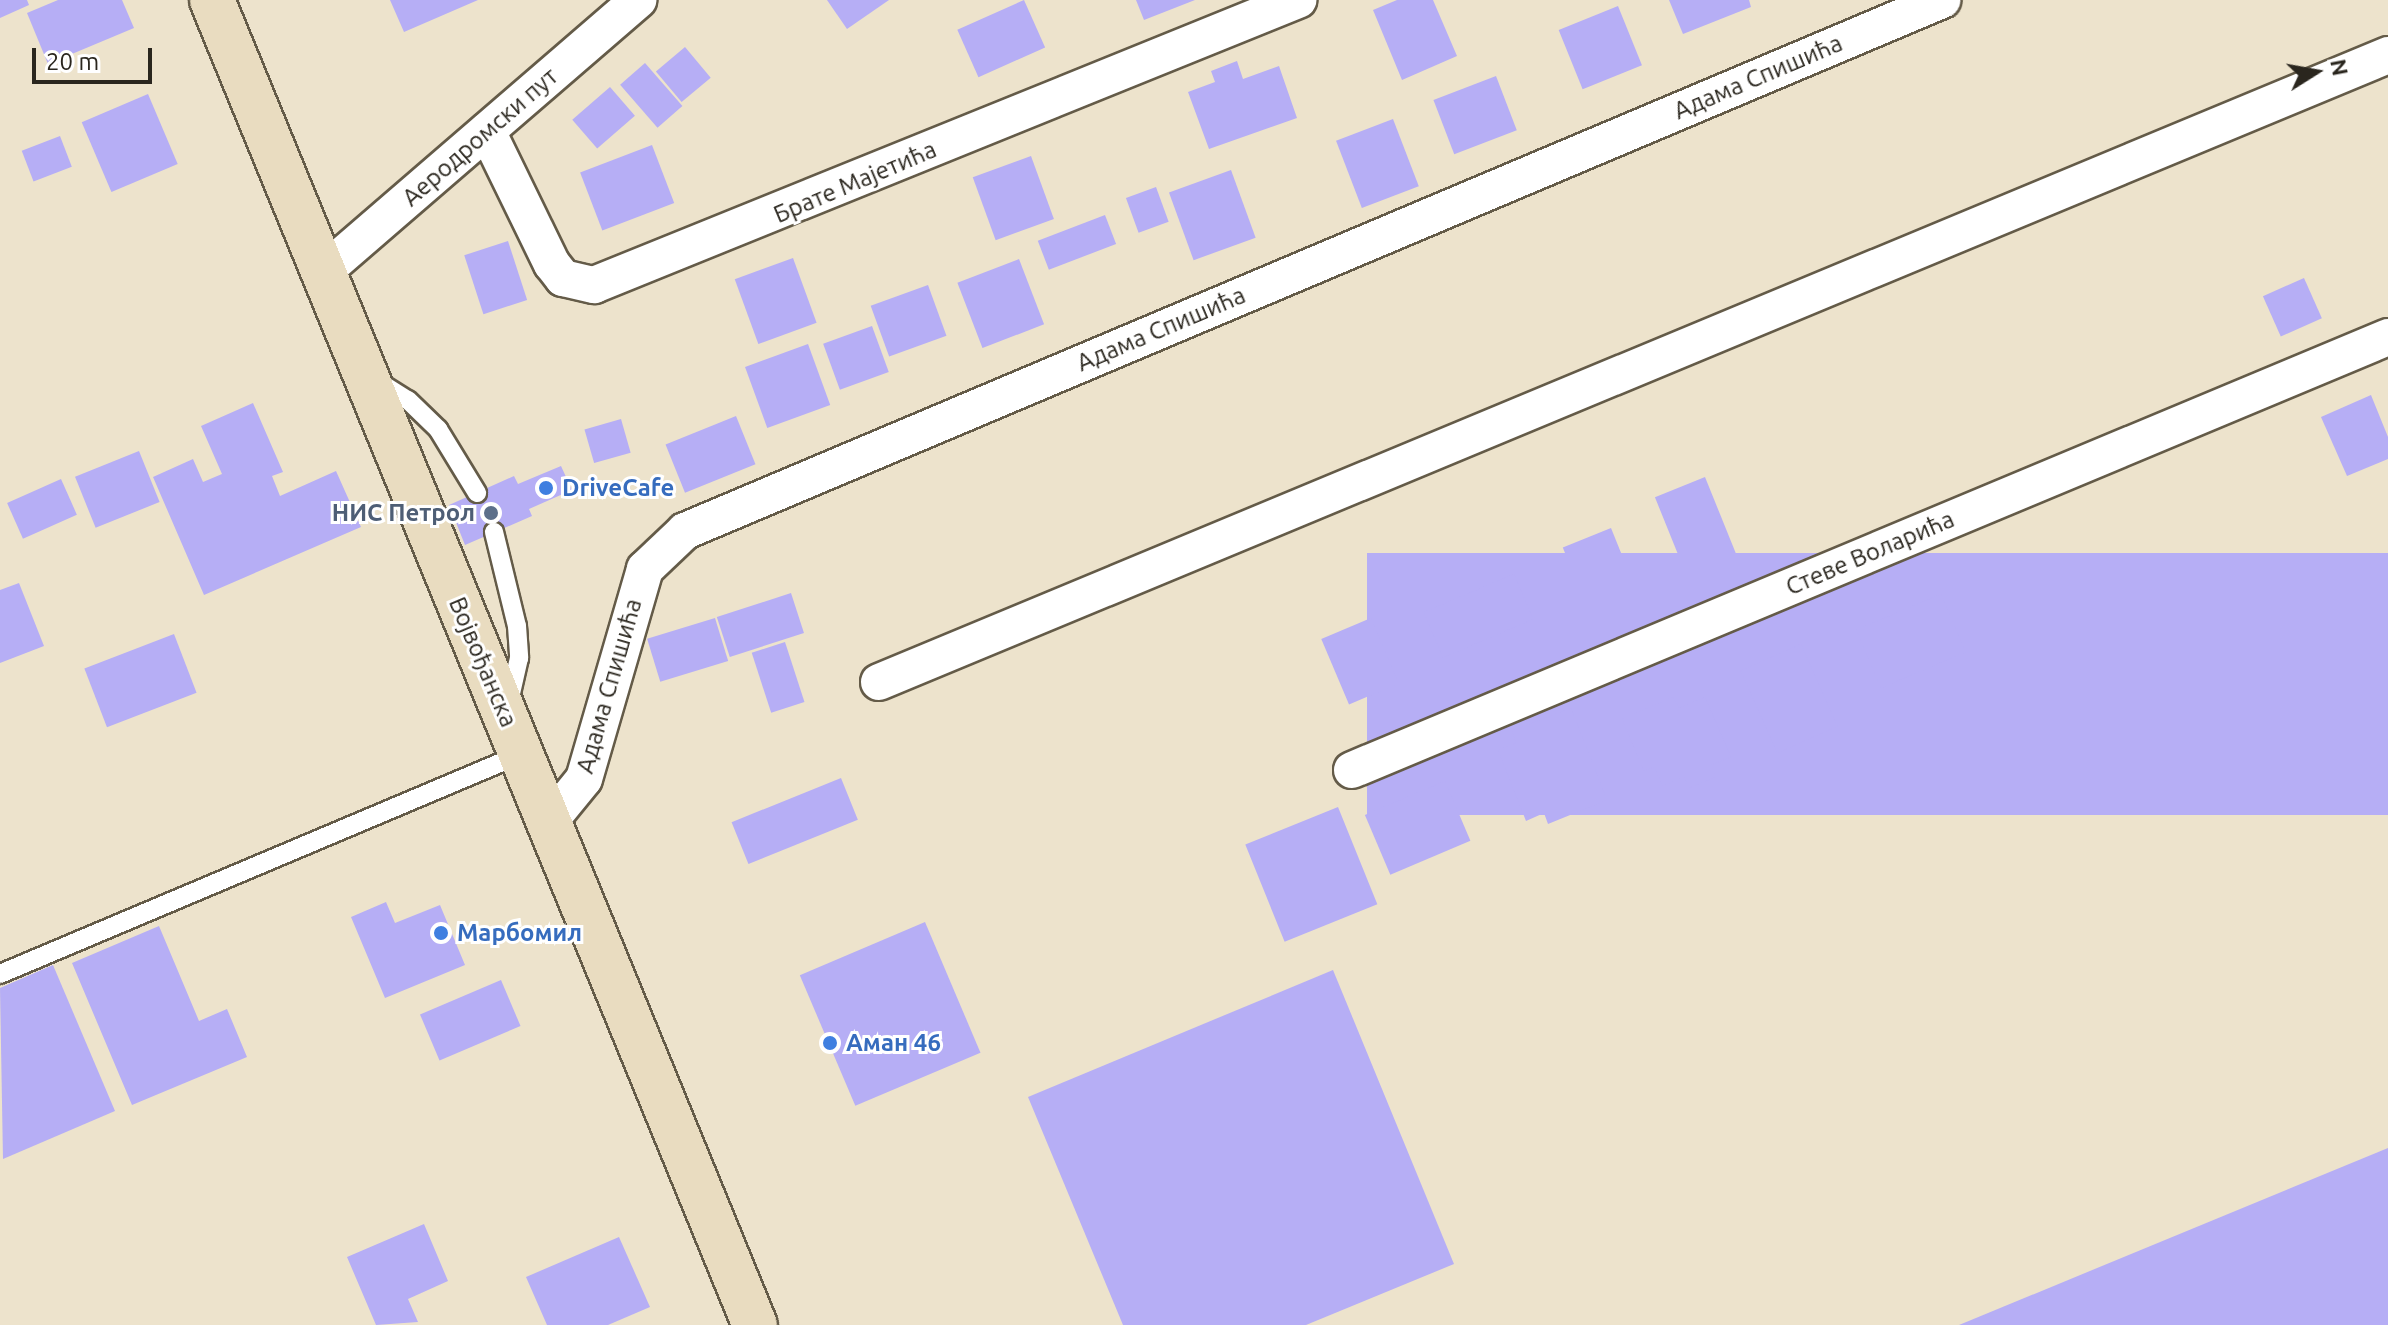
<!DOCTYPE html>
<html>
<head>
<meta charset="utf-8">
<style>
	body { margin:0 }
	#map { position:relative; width:2388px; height:1325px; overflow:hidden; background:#ede3cc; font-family:Ubuntu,sans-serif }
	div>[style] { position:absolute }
	.building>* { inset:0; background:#b6aef5; transform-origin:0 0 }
	.roads { filter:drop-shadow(2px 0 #645b48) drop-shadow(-2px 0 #645b48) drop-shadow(0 2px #645b48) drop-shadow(0 -2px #645b48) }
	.service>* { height:18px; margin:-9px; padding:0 9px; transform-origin:9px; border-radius:9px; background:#fff }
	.minor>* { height:36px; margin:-18px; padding:0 18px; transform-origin:18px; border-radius:18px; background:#fff }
	.secondary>* { height:44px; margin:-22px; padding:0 22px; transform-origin:22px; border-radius:22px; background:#e9dcc0 }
	.dots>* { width:22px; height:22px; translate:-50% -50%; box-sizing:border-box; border:4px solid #fff; border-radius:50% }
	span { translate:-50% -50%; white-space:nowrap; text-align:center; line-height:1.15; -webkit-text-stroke:6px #fff; paint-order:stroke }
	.street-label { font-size:24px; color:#2a261e }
	.shop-label { font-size:24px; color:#366cbe; font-weight:700 }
	.left { translate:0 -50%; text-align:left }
	.service-label { font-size:24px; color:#4e5e75; font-weight:700 }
	.right { translate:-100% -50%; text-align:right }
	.north { position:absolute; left:2276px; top:32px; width:80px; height:80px; -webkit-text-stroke:6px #fff; paint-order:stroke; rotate:79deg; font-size:22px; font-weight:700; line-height:32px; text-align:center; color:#2a261e }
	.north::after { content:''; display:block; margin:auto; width:28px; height:36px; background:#2a261e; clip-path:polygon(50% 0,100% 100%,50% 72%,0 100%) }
	.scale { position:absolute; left:32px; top:48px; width:120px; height:36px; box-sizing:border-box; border:4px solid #2a261e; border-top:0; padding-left:10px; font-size:24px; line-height:28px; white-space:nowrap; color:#2a261e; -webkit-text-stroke:6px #fff; paint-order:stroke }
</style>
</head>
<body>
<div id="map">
	<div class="building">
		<div style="clip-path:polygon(0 0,27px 0,29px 5px,0 18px)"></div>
		<div style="clip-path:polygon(58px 0,122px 0,134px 28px,48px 64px,27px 13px)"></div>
		<div style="clip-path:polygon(390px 0,478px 0,404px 32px)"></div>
		<div style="clip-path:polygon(827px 0,889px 0,847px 29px)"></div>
		<div style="left:1024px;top:0;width:52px;height:73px;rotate:66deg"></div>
		<div style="clip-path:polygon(1136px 0,1195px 0,1144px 20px)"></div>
		<div style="clip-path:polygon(1397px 0,1433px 0,1457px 56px,1402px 80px,1373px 10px)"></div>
		<div style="clip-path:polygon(1669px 0,1749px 0,1751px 7px,1683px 34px)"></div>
		<div style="left:1618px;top:6px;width:64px;height:64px;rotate:68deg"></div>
		<div style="left:685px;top:47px;width:40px;height:38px;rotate:50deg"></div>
		<div style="clip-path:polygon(1237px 61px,1243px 79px,1279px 66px,1297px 118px,1209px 149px,1188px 92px,1215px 82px,1211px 71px)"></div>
		<div style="left:645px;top:63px;width:57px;height:33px;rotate:49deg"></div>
		<div style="left:1496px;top:76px;width:58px;height:67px;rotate:69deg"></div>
		<div style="left:610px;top:87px;width:38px;height:50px;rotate:49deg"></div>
		<div style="left:148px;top:94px;width:76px;height:72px;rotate:67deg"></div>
		<div style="left:1393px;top:119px;width:72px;height:61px;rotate:69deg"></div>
		<div style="left:60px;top:136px;width:33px;height:41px;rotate:69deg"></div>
		<div style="left:652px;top:145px;width:62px;height:77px;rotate:69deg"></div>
		<div style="left:1031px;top:156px;width:67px;height:62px;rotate:70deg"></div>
		<div style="left:1231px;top:170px;width:72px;height:66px;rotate:70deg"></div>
		<div style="left:1156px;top:187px;width:37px;height:32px;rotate:70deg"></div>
		<div style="left:1105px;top:215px;width:31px;height:72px;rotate:69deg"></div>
		<div style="left:508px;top:241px;width:62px;height:46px;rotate:72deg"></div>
		<div style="left:793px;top:258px;width:69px;height:62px;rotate:70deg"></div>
		<div style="left:1019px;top:259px;width:70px;height:66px;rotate:69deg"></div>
		<div style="left:2304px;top:278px;width:44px;height:45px;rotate:66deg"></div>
		<div style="left:928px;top:285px;width:54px;height:61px;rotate:70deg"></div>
		<div style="left:872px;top:326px;width:49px;height:52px;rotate:70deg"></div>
		<div style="left:808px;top:344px;width:65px;height:67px;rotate:70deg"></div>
		<div style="clip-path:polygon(2371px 395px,2388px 437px,2388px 459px,2347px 476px,2321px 417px)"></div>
		<div style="clip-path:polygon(253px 403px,283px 472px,272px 476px,280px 496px,336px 471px,361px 527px,204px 595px,153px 477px,193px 459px,203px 482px,222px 474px,201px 426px)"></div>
		<div style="left:736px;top:416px;width:52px;height:76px;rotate:68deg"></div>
		<div style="left:621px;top:419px;width:35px;height:38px;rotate:74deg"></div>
		<div style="left:139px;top:451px;width:55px;height:69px;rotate:68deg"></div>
		<div style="clip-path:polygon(561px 466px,572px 490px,529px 509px,532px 516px,465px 545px,449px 505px,514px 476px,518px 484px)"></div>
		<div style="left:1705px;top:477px;width:82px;height:54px;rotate:68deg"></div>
		<div style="left:61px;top:479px;width:39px;height:59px;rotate:66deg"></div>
		<div style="left:1611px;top:528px;width:56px;height:52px;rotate:68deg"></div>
		<div style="left:2388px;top:553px;width:262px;height:1021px;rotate:90deg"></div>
		<div style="left:1514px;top:574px;width:49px;height:98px;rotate:67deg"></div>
		<div style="clip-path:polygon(19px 583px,44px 646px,0 663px,0 590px)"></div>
		<div style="left:791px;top:593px;width:42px;height:78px;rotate:72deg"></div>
		<div style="left:1941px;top:594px;width:63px;height:92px;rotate:67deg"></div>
		<div style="left:715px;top:618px;width:45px;height:71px;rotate:73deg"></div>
		<div style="left:1371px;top:618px;width:71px;height:54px;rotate:67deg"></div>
		<div style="left:174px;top:634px;width:63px;height:96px;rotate:69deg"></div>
		<div style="left:785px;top:642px;width:63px;height:35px;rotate:72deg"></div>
		<div style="left:1801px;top:644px;width:90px;height:66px;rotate:66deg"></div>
		<div style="clip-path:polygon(1673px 697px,1679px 708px,1705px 697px,1731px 757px,1711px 765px,1716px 777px,1689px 788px,1684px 777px,1663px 786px,1654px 767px,1644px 771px,1622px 719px)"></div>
		<div style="clip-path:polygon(1571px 708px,1607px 800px,1548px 824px,1544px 813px,1526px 821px,1498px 750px,1516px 743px,1512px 731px)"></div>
		<div style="left:841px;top:778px;width:45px;height:118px;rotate:68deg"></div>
		<div style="left:1445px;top:781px;width:65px;height:87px;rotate:67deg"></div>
		<div style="left:1338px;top:807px;width:105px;height:100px;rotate:68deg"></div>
		<div style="clip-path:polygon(386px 902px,395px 923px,440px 905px,465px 965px,385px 998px,351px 917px)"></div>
		<div style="left:925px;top:922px;width:142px;height:136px;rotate:67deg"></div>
		<div style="clip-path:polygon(159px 926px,199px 1021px,227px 1009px,247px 1057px,132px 1105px,72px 963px)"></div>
		<div style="clip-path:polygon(53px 965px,115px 1111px,3px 1159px,0 988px)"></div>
		<div style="clip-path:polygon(1333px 970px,1454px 1264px,1306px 1325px,1123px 1325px,1028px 1097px)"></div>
		<div style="left:501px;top:980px;width:50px;height:88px;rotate:67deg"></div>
		<div style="clip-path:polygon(2388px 1148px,2388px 1325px,1959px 1325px)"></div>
		<div style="clip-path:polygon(424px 1224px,448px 1281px,408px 1299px,418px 1322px,376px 1325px,347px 1257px)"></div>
		<div style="clip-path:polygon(619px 1237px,650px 1307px,608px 1325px,547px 1325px,526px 1277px)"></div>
	</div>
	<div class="roads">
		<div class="service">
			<div style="left:377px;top:381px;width:36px;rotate:32deg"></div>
			<div style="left:408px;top:400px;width:42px;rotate:44deg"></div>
			<div style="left:438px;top:429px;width:75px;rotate:58.6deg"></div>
			<div style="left:494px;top:532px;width:97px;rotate:76.3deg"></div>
			<div style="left:517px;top:626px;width:32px;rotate:86deg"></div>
			<div style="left:519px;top:658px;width:45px;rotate:102.8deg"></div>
			<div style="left:0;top:974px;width:566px;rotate:-22.89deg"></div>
		</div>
		<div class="minor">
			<div style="left:487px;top:131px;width:148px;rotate:64deg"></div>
			<div style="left:552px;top:264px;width:18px;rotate:52deg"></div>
			<div style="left:563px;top:278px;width:32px;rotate:13deg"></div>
			<div style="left:594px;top:285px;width:760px;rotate:-22.04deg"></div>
			<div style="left:322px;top:273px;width:418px;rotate:-40.8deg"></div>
			<div style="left:879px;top:682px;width:1634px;rotate:-22.56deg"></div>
			<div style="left:1352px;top:770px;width:1123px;rotate:-22.68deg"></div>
			<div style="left:549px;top:822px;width:55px;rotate:-50.9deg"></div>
			<div style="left:584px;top:779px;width:219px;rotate:-73.8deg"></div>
			<div style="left:645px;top:569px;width:55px;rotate:-43.5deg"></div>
			<div style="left:685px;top:531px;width:1365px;rotate:-22.9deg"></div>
		</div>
		<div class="secondary">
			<div style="left:212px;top:0;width:1432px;rotate:67.72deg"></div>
		</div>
	</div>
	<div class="dots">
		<div style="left:546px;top:488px;background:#3f7fe0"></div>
		<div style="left:491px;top:513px;background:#5c6f8a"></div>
		<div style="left:441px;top:933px;background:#3f7fe0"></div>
		<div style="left:830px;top:1043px;background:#3f7fe0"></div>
	</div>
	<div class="street-label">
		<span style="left:1758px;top:77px;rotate:-23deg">Адама Спишића</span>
		<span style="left:480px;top:137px;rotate:-41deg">Аеродромски пут</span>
		<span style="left:855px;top:182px;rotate:-23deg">Брате Мајетића</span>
		<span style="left:1161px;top:329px;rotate:-23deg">Адама Спишића</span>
		<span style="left:1870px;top:553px;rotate:-23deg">Стеве Воларића</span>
		<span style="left:483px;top:662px;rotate:67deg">Војвођанска</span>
		<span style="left:609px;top:686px;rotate:-74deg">Адама Спишића</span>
	</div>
	<div class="shop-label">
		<span class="left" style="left:562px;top:488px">DriveCafe</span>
		<span class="left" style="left:457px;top:933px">Марбомил</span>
		<span class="left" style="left:846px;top:1043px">Аман 46</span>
	</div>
	<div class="service-label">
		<span class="right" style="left:475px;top:513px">НИС Петрол</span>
	</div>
	<div class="north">N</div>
	<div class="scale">20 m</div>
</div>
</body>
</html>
